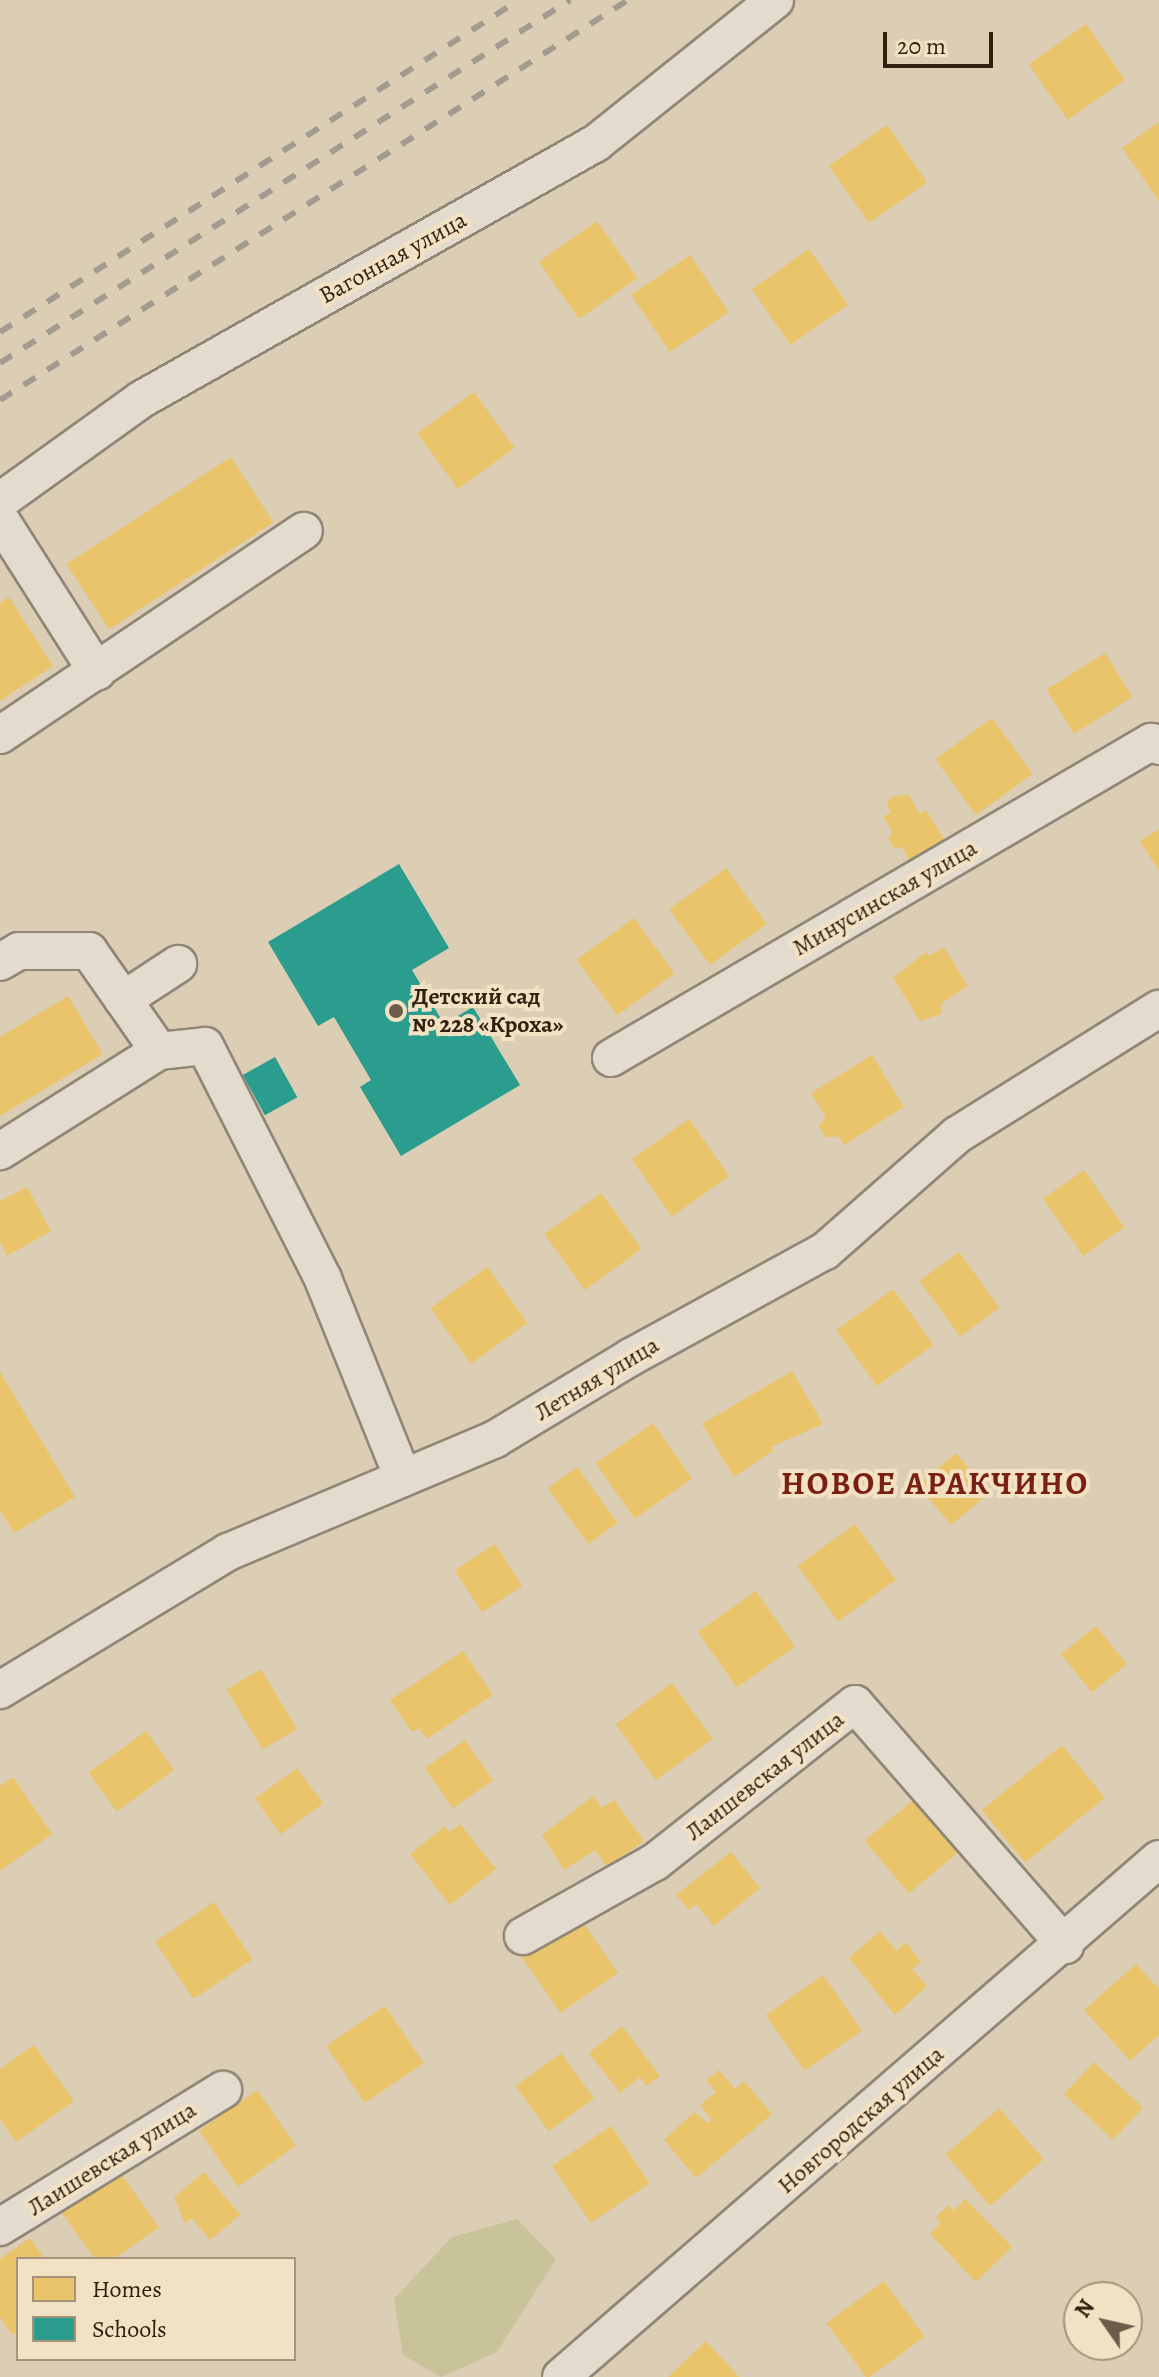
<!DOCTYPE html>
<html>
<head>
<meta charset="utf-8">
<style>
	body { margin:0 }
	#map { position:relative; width:1159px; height:2377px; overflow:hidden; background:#dccdb5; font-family:Alegreya,serif }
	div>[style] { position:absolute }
	.green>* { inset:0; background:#c9c39a }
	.homes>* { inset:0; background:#e9c46a; transform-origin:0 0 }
	.schools>* { inset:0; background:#2a9d8f; transform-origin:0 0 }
	.roads { filter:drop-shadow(2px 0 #908676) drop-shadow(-2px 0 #908676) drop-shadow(0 2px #908676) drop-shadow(0 -2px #908676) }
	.minor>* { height:36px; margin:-18px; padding:0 18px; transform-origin:18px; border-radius:18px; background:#e3dbce }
	.rail>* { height:6px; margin-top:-3px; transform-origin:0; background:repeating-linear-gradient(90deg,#a29b90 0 14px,transparent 0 28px) }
	.dots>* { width:22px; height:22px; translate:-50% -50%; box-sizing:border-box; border:4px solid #f3e1c4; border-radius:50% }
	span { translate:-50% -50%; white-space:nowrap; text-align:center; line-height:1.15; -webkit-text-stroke:8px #f3e1c4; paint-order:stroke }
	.street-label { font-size:24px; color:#302110 }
	.poi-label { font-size:24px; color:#302110; font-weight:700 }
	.left { translate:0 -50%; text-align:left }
	.district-label { font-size:32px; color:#7a1f14; font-weight:700; letter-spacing:2px }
	.legend { position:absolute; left:16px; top:2257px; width:280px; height:104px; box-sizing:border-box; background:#f3e1c4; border:2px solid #a5947c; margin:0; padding:10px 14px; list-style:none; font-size:24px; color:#302110 }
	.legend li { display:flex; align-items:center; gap:16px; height:40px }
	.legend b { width:40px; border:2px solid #a5947c }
	.north { position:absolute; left:1063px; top:2281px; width:80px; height:80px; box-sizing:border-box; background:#f3e1c4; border:2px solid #a5947c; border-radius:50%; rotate:304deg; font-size:22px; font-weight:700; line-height:32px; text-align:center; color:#302110 }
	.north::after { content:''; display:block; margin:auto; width:28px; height:36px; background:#6c5d4a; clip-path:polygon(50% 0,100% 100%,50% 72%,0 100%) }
	.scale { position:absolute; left:883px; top:32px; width:110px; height:36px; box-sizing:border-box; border:4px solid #302110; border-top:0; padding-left:10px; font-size:24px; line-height:28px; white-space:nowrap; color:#302110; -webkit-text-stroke:6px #f3e1c4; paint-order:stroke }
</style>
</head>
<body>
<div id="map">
	<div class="green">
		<div style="clip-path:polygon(517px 2219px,556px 2259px,497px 2352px,441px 2377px,403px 2355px,394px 2299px,452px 2237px)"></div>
	</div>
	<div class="homes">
		<div style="left:1086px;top:24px;width:68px;height:70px;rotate:55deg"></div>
		<div style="clip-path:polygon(1159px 122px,1159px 201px,1122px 148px)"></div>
		<div style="left:887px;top:125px;width:70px;height:71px;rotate:55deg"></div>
		<div style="left:597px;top:221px;width:70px;height:71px;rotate:55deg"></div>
		<div style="left:809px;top:249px;width:68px;height:70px;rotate:55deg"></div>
		<div style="left:690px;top:255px;width:69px;height:71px;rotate:56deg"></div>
		<div style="left:474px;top:392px;width:69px;height:70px;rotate:54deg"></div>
		<div style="left:231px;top:457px;width:78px;height:196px;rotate:57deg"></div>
		<div style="clip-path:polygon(9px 597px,53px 666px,0 701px,0 603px)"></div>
		<div style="left:1105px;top:653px;width:52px;height:69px;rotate:58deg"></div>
		<div style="left:992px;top:718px;width:69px;height:70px;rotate:54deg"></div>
		<div style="clip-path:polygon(908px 794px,920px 814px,926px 810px,946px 842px,912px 864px,902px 847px,894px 848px,888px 839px,893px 832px,883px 817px,891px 812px,887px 805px,891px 797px)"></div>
		<div style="clip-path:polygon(1159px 829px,1159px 871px,1140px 841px)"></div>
		<div style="left:726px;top:868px;width:69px;height:70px;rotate:54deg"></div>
		<div style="left:634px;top:918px;width:69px;height:71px;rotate:54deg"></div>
		<div style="clip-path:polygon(944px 947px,968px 986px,942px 1003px,942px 1014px,920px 1021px,893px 978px,926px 952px,929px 956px)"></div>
		<div style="clip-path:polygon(68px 996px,103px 1054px,0 1116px,0 1037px)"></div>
		<div style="clip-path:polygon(872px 1055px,904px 1107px,844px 1145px,838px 1136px,826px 1138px,819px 1126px,826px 1117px,811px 1093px)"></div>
		<div style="left:689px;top:1119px;width:70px;height:70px;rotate:55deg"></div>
		<div style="left:1084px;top:1170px;width:70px;height:50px;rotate:55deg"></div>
		<div style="clip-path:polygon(27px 1187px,51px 1231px,7px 1256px,0 1242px,0 1201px)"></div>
		<div style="left:601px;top:1193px;width:69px;height:70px;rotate:54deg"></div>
		<div style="left:959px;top:1252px;width:69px;height:49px;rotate:54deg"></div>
		<div style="left:487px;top:1267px;width:69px;height:70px;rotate:54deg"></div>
		<div style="left:893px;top:1289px;width:69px;height:70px;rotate:54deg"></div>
		<div style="clip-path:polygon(792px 1371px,823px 1424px,771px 1447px,773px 1451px,734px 1477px,702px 1424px)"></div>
		<div style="clip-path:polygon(0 1372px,75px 1497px,14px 1533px,0 1510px)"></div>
		<div style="left:653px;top:1423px;width:68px;height:70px;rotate:55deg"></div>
		<div style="left:956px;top:1453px;width:52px;height:50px;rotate:50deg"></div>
		<div style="left:577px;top:1467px;width:69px;height:36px;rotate:54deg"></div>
		<div style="left:855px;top:1524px;width:69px;height:71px;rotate:54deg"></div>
		<div style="left:495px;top:1544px;width:50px;height:48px;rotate:57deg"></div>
		<div style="left:756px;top:1591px;width:68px;height:71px;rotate:55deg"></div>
		<div style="left:1096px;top:1626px;width:49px;height:45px;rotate:51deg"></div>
		<div style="clip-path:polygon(463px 1651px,493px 1695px,427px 1739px,419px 1728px,412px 1732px,390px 1700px)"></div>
		<div style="left:261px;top:1669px;width:70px;height:40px;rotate:59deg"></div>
		<div style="left:672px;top:1683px;width:69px;height:70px;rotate:54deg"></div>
		<div style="left:146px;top:1731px;width:48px;height:71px;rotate:54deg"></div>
		<div style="left:465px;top:1740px;width:49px;height:49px;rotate:55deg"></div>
		<div style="left:1062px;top:1745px;width:68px;height:103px;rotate:51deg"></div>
		<div style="left:297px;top:1768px;width:44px;height:52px;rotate:54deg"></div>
		<div style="clip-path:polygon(13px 1777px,52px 1834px,0 1871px,0 1786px)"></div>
		<div style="left:919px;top:1795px;width:69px;height:71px;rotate:50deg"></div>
		<div style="clip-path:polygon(593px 1796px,602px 1808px,614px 1800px,644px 1841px,607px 1867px,595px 1850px,564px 1870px,542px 1835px)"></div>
		<div style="clip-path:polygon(460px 1824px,496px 1869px,450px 1905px,410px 1854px,445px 1826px,450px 1832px)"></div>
		<div style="clip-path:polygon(731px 1852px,760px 1888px,714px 1926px,696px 1904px,689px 1910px,676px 1895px)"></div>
		<div style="left:214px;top:1902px;width:69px;height:71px;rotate:56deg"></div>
		<div style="left:579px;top:1917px;width:68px;height:70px;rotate:55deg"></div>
		<div style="clip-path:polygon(880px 1931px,896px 1951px,906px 1942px,921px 1962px,912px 1969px,927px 1986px,895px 2015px,849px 1958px)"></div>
		<div style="clip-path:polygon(1136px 1964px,1159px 1989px,1159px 2035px,1130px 2061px,1084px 2010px)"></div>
		<div style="left:823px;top:1975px;width:68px;height:70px;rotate:55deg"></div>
		<div style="left:385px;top:2006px;width:69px;height:71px;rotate:56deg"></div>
		<div style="clip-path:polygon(622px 2026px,660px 2076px,646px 2086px,640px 2077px,620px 2093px,589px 2053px)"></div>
		<div style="clip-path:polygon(34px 2045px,74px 2101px,16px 2142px,0 2119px,0 2069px)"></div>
		<div style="left:561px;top:2053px;width:56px;height:56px;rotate:54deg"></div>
		<div style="left:1094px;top:2062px;width:67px;height:44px;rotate:43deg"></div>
		<div style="clip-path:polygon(719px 2070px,735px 2089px,744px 2081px,772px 2114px,696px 2178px,664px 2140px,694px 2112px,708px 2123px,712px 2120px,700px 2105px,716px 2092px,706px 2080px)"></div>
		<div style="left:257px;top:2090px;width:68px;height:71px;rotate:55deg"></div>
		<div style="left:999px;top:2108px;width:68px;height:71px;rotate:49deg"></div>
		<div style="left:611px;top:2126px;width:69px;height:71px;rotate:56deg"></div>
		<div style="clip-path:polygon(119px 2171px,159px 2227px,114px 2259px,95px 2259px,61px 2212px)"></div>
		<div style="clip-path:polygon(204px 2172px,240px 2215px,210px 2240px,192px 2218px,185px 2224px,174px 2197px)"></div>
		<div style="clip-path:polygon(965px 2199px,1012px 2247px,976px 2282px,930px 2234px,941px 2223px,936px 2217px,948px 2205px,954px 2211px)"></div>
		<div style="clip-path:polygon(30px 2238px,45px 2259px,18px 2259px,18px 2331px,12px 2335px,0 2317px,0 2259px)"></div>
		<div style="left:884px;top:2281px;width:69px;height:71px;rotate:54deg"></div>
		<div style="clip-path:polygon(706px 2341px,739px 2377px,668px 2377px)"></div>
	</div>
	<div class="schools">
		<div style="clip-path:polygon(399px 864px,449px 948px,412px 970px,444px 1024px,473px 1007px,520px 1085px,401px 1156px,360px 1087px,371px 1080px,334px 1017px,318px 1026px,268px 942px)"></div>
		<div style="left:275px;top:1057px;width:46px;height:37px;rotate:61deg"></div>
	</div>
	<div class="roads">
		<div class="minor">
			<div style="left:0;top:501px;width:175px;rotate:-35.7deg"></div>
			<div style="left:142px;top:399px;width:521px;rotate:-29.42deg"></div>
			<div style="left:596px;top:143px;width:229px;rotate:-38.6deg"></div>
			<div style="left:0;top:519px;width:181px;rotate:57.6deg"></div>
			<div style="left:0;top:735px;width:366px;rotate:-33.9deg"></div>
			<div style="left:0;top:962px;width:22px;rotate:-30deg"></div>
			<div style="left:19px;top:951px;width:70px"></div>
			<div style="left:89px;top:951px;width:122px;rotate:55deg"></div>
			<div style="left:159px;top:1051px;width:188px;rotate:147.8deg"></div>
			<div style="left:123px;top:1000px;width:66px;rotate:-33.2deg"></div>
			<div style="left:159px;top:1051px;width:46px;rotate:-6.2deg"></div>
			<div style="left:205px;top:1046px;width:261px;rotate:63.1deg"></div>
			<div style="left:323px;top:1279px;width:214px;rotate:68.1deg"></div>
			<div style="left:611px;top:1058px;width:626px;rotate:-30.34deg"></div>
			<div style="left:1151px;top:742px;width:9px;rotate:27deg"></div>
			<div style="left:0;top:1690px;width:267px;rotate:-31.2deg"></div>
			<div style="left:228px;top:1552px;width:290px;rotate:-22.9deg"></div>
			<div style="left:495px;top:1439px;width:159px;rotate:-31.1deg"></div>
			<div style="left:631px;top:1357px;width:221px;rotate:-28.7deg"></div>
			<div style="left:825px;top:1251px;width:176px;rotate:-41.3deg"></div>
			<div style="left:957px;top:1135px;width:238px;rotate:-32deg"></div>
			<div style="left:523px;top:1936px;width:151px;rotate:-29.3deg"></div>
			<div style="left:655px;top:1862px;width:255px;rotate:-38.3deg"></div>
			<div style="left:855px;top:1704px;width:320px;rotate:48.9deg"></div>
			<div style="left:0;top:2227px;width:262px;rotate:-31.6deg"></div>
			<div style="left:561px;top:2377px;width:791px;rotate:-40.9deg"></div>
		</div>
	</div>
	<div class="rail">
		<div style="left:0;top:332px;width:616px;rotate:-32.61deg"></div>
		<div style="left:0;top:363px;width:676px;rotate:-32.49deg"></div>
		<div style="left:0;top:400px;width:745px;rotate:-32.49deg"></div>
	</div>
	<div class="dots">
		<div style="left:396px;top:1011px;background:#6c5d4a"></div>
	</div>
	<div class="street-label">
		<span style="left:393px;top:258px;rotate:-29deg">Вагонная улица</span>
		<span style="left:885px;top:898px;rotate:-30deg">Минусинская улица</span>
		<span style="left:597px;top:1379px;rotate:-31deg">Летняя улица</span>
		<span style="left:765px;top:1776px;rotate:-38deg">Лаишевская улица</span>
		<span style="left:861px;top:2120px;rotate:-41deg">Новгородская улица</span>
		<span style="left:112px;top:2159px;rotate:-32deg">Лаишевская улица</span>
	</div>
	<div class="poi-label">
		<span class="left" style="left:412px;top:1011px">Детский сад<br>№ 228 «Кроха»</span>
	</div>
	<div class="district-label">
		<span style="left:935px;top:1483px">НОВОЕ АРАКЧИНО</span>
	</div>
	<ul class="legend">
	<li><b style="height:22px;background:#e9c46a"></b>Homes</li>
	<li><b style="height:22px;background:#2a9d8f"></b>Schools</li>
	</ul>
	<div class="north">N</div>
	<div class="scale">20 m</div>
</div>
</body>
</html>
